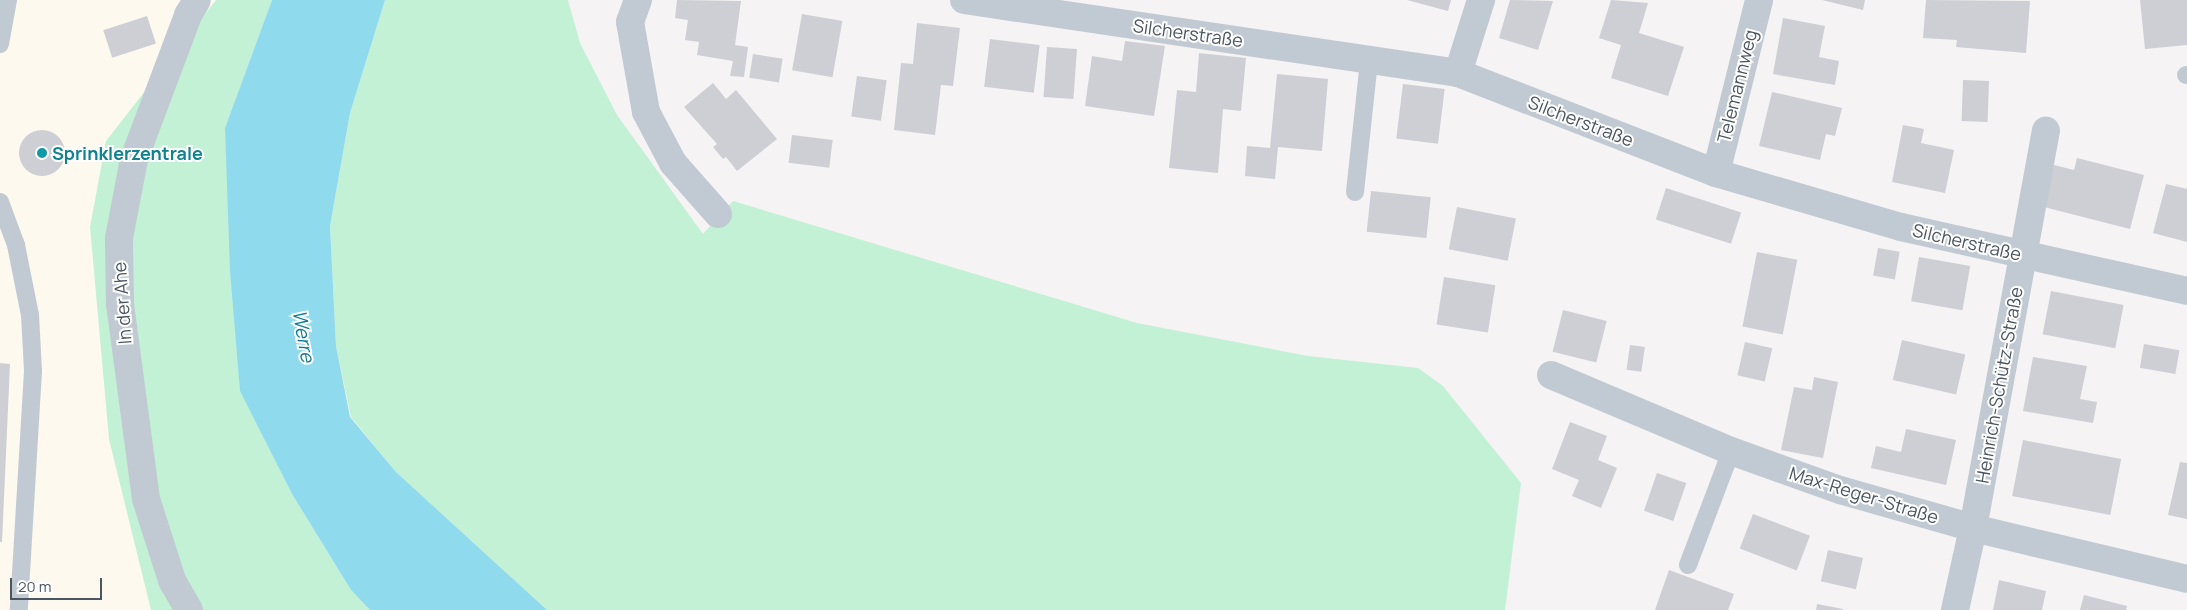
<!DOCTYPE html>
<html>
<head>
<meta charset="utf-8">
<style>
	body { margin:0 }
	#map { position:relative; width:2187px; height:610px; overflow:hidden; background:#f5f3f3; font-family:Manrope,sans-serif }
	div>[style] { position:absolute }
	.commercial>* { inset:0; background:#fdf9ef }
	.green>* { inset:0; background:#c3f1d5 }
	.water>* { inset:0; background:#90daee }
	.building>* { inset:0; background:#cdcfd5; transform-origin:0 0 }
	.round { border-radius:50% }
	.service>* { height:18px; margin:-9px; padding:0 9px; transform-origin:9px; border-radius:9px; background:#c1cad2 }
	.minor>* { height:28px; margin:-14px; padding:0 14px; transform-origin:14px; border-radius:14px; background:#c1cad2 }
	.dots>* { width:14px; height:14px; translate:-50% -50%; box-sizing:border-box; border:2px solid #fff; border-radius:50% }
	span { translate:-50% -50%; white-space:nowrap; text-align:center; line-height:1.15; -webkit-text-stroke:4px #fff; paint-order:stroke }
	.street-label { font-size:18px; color:#4a5661 }
	.culture-label { font-size:18px; color:#0d838f; font-weight:700 }
	.left { translate:0 -50%; text-align:left }
	.water-label { font-size:19px; color:#0c7c9b; font-style:italic }
	.scale { position:absolute; left:10px; top:578px; width:92px; height:22px; box-sizing:border-box; border:2px solid #4a5661; border-top:0; padding-left:6px; font-size:15px; line-height:18px; white-space:nowrap; color:#4a5661; -webkit-text-stroke:4px #fff; paint-order:stroke }
</style>
</head>
<body>
<div id="map">
	<div class="commercial">
		<div style="clip-path:polygon(0 0,216px 0,109px 439px,151px 610px,0 610px)"></div>
	</div>
	<div class="green">
		<div style="clip-path:polygon(216px 0,272px 0,225px 128px,240px 390px,292px 494px,351px 590px,370px 610px,151px 610px,109px 439px,90px 227px,106px 141px)"></div>
		<div style="clip-path:polygon(385px 0,568px 0,580px 43px,617px 115px,703px 234px,733px 201px,1137px 323px,1308px 356px,1418px 368px,1443px 386px,1521px 483px,1505px 610px,547px 610px,396px 472px,351px 417px,336px 346px,330px 226px,350px 113px)"></div>
	</div>
	<div class="water">
		<div style="clip-path:polygon(272px 0,385px 0,350px 113px,330px 226px,336px 346px,350px 417px,396px 472px,547px 610px,370px 610px,351px 590px,292px 494px,240px 391px,230px 271px,225px 128px)"></div>
	</div>
	<div class="building">
		<div style="clip-path:polygon(677px 0,741px 1px,735px 45px,748px 47px,744px 77px,730px 76px,733px 61px,697px 55px,699px 42px,685px 40px,688px 20px,675px 18px)"></div>
		<div style="clip-path:polygon(1407px 0,1451px 0,1448px 11px)"></div>
		<div style="clip-path:polygon(1510px 0,1553px 1px,1538px 50px,1499px 38px)"></div>
		<div style="clip-path:polygon(1611px 0,1648px 3px,1639px 33px,1684px 47px,1668px 96px,1611px 78px,1621px 45px,1599px 38px)"></div>
		<div style="clip-path:polygon(1822px 0,1865px 0,1863px 10px)"></div>
		<div style="clip-path:polygon(1926px 0,2030px 1px,2026px 53px,1956px 47px,1957px 40px,1923px 38px)"></div>
		<div style="clip-path:polygon(2140px 0,2187px 0,2187px 45px,2145px 49px)"></div>
		<div style="left:802px;top:14px;width:41px;height:57px;rotate:10deg"></div>
		<div style="left:147px;top:16px;width:29px;height:46px;rotate:72deg"></div>
		<div style="clip-path:polygon(1783px 18px,1825px 26px,1819px 57px,1839px 61px,1835px 85px,1773px 74px)"></div>
		<div style="clip-path:polygon(917px 23px,960px 28px,953px 86px,941px 85px,935px 135px,894px 130px,901px 63px,913px 64px)"></div>
		<div style="left:990px;top:39px;width:50px;height:48px;rotate:7deg"></div>
		<div style="clip-path:polygon(1125px 41px,1165px 46px,1154px 116px,1085px 106px,1092px 56px,1122px 61px)"></div>
		<div style="left:1047px;top:47px;width:30px;height:50px;rotate:4deg"></div>
		<div style="clip-path:polygon(1199px 53px,1246px 58px,1241px 111px,1223px 109px,1218px 173px,1169px 168px,1177px 90px,1196px 92px)"></div>
		<div style="left:753px;top:54px;width:30px;height:24px;rotate:9deg"></div>
		<div style="clip-path:polygon(1277px 74px,1328px 79px,1322px 151px,1278px 147px,1275px 179px,1245px 176px,1247px 146px,1270px 148px)"></div>
		<div style="left:857px;top:76px;width:30px;height:41px;rotate:8deg"></div>
		<div style="left:1963px;top:80px;width:26px;height:41px;rotate:2deg"></div>
		<div style="clip-path:polygon(713px 83px,726px 99px,736px 90px,777px 139px,737px 171px,726px 157px,723px 159px,713px 147px,717px 144px,684px 107px)"></div>
		<div style="left:1403px;top:84px;width:42px;height:55px;rotate:7deg"></div>
		<div style="clip-path:polygon(1772px 92px,1842px 108px,1835px 136px,1826px 134px,1820px 160px,1759px 146px)"></div>
		<div style="clip-path:polygon(1903px 125px,1924px 129px,1921px 143px,1954px 150px,1945px 193px,1892px 182px)"></div>
		<div class="round" style="left:19px;top:130px;width:46px;height:46px"></div>
		<div style="left:792px;top:135px;width:41px;height:28px;rotate:7deg"></div>
		<div style="clip-path:polygon(2077px 158px,2144px 175px,2130px 229px,2040px 206px,2050px 164px,2074px 170px)"></div>
		<div style="clip-path:polygon(2166px 184px,2187px 189px,2187px 242px,2153px 233px)"></div>
		<div style="left:1666px;top:188px;width:79px;height:33px;rotate:18deg"></div>
		<div style="left:1371px;top:191px;width:60px;height:41px;rotate:6deg"></div>
		<div style="left:1457px;top:207px;width:60px;height:43px;rotate:11deg"></div>
		<div style="left:1878px;top:248px;width:22px;height:28px;rotate:10deg"></div>
		<div style="left:1757px;top:252px;width:41px;height:76px;rotate:11deg"></div>
		<div style="left:1919px;top:257px;width:52px;height:45px;rotate:10deg"></div>
		<div style="left:1444px;top:277px;width:52px;height:48px;rotate:9deg"></div>
		<div style="left:2051px;top:291px;width:74px;height:44px;rotate:11deg"></div>
		<div style="left:1563px;top:310px;width:45px;height:43px;rotate:14deg"></div>
		<div style="left:1902px;top:340px;width:65px;height:41px;rotate:13deg"></div>
		<div style="left:1745px;top:342px;width:28px;height:34px;rotate:13deg"></div>
		<div style="left:2144px;top:344px;width:36px;height:24px;rotate:10deg"></div>
		<div style="left:1630px;top:345px;width:15px;height:25px;rotate:8deg"></div>
		<div style="clip-path:polygon(2033px 357px,2087px 366px,2080px 399px,2097px 402px,2093px 423px,2023px 411px)"></div>
		<div style="clip-path:polygon(0 363px,10px 364px,2px 542px,0 542px)"></div>
		<div style="clip-path:polygon(1814px 377px,1838px 382px,1823px 458px,1781px 450px,1794px 387px,1812px 390px)"></div>
		<div style="clip-path:polygon(1570px 422px,1607px 436px,1598px 460px,1617px 468px,1601px 508px,1572px 496px,1579px 480px,1552px 469px)"></div>
		<div style="clip-path:polygon(1906px 429px,1956px 440px,1946px 485px,1871px 468px,1876px 446px,1901px 452px)"></div>
		<div style="left:2023px;top:440px;width:100px;height:57px;rotate:11deg"></div>
		<div style="clip-path:polygon(2180px 462px,2187px 463px,2187px 519px,2168px 515px)"></div>
		<div style="left:1657px;top:473px;width:31px;height:40px;rotate:19deg"></div>
		<div style="left:1753px;top:514px;width:61px;height:37px;rotate:21deg"></div>
		<div style="left:1828px;top:550px;width:36px;height:32px;rotate:13deg"></div>
		<div style="clip-path:polygon(1669px 570px,1734px 594px,1728px 610px,1655px 610px)"></div>
		<div style="clip-path:polygon(1999px 580px,2046px 591px,2042px 610px,1993px 610px)"></div>
		<div style="clip-path:polygon(2084px 595px,2127px 606px,2126px 610px,2080px 610px)"></div>
		<div style="clip-path:polygon(1817px 604px,1843px 609px,1843px 610px,1816px 610px)"></div>
	</div>
	<div class="service">
		<div style="left:0;top:44px;width:45px;rotate:-79.7deg"></div>
		<div style="left:2186px;top:75px;width:1px"></div>
		<div style="left:1355px;top:192px;width:133px;rotate:-83.9deg"></div>
		<div style="left:0;top:202px;width:46px;rotate:69.6deg"></div>
		<div style="left:16px;top:245px;width:71px;rotate:78.7deg"></div>
		<div style="left:30px;top:315px;width:56px;rotate:86.9deg"></div>
		<div style="left:33px;top:371px;width:239px;rotate:93.4deg"></div>
		<div style="left:1688px;top:565px;width:122px;rotate:-69.3deg"></div>
	</div>
	<div class="minor">
		<div style="left:638px;top:0;width:23px;rotate:110deg"></div>
		<div style="left:630px;top:22px;width:91px;rotate:79.9deg"></div>
		<div style="left:646px;top:112px;width:58px;rotate:62.1deg"></div>
		<div style="left:673px;top:163px;width:68px;rotate:48.6deg"></div>
		<div style="left:964px;top:0;width:499px;rotate:8.4deg"></div>
		<div style="left:1458px;top:73px;width:277px;rotate:21.2deg"></div>
		<div style="left:1716px;top:173px;width:193px;rotate:16.3deg"></div>
		<div style="left:1901px;top:227px;width:293px;rotate:12.6deg"></div>
		<div style="left:1458px;top:73px;width:77px;rotate:-72.5deg"></div>
		<div style="left:1716px;top:173px;width:178px;rotate:-76deg"></div>
		<div style="left:1551px;top:375px;width:195px;rotate:22.9deg"></div>
		<div style="left:1731px;top:451px;width:116px;rotate:19.7deg"></div>
		<div style="left:1840px;top:490px;width:138px;rotate:15.9deg"></div>
		<div style="left:1973px;top:528px;width:220px;rotate:13.4deg"></div>
		<div style="left:189px;top:610px;width:34px;rotate:-120deg"></div>
		<div style="left:172px;top:580px;width:85px;rotate:-107.8deg"></div>
		<div style="left:146px;top:499px;width:196px;rotate:-97.6deg"></div>
		<div style="left:120px;top:305px;width:67px;rotate:-90.9deg"></div>
		<div style="left:119px;top:238px;width:80px;rotate:-79.2deg"></div>
		<div style="left:134px;top:159px;width:154px;rotate:-69.4deg"></div>
		<div style="left:188px;top:15px;width:17px;rotate:-59deg"></div>
		<div style="left:1955px;top:610px;width:84px;rotate:-77.6deg"></div>
		<div style="left:1973px;top:528px;width:404px;rotate:-79.6deg"></div>
	</div>
	<div class="dots">
		<div style="left:42px;top:153px;background:#0f9aa8"></div>
	</div>
	<div class="street-label">
		<span style="left:1188px;top:33px;rotate:8deg">Silcherstraße</span>
		<span style="left:1737px;top:86px;rotate:-76deg">Telemannweg</span>
		<span style="left:1581px;top:121px;rotate:21deg">Silcherstraße</span>
		<span style="left:1967px;top:242px;rotate:13deg">Silcherstraße</span>
		<span style="left:122px;top:303px;rotate:-94deg">In der Ahe</span>
		<span style="left:1999px;top:385px;rotate:-80deg">Heinrich-Schütz-Straße</span>
		<span style="left:1864px;top:495px;rotate:17deg">Max-Reger-Straße</span>
	</div>
	<div class="culture-label">
		<span class="left" style="left:52px;top:153px">Sprinklerzentrale</span>
	</div>
	<div class="water-label">
		<span style="left:303px;top:336px;rotate:80deg">Werre</span>
	</div>
	<div class="scale">20 m</div>
</div>
</body>
</html>
